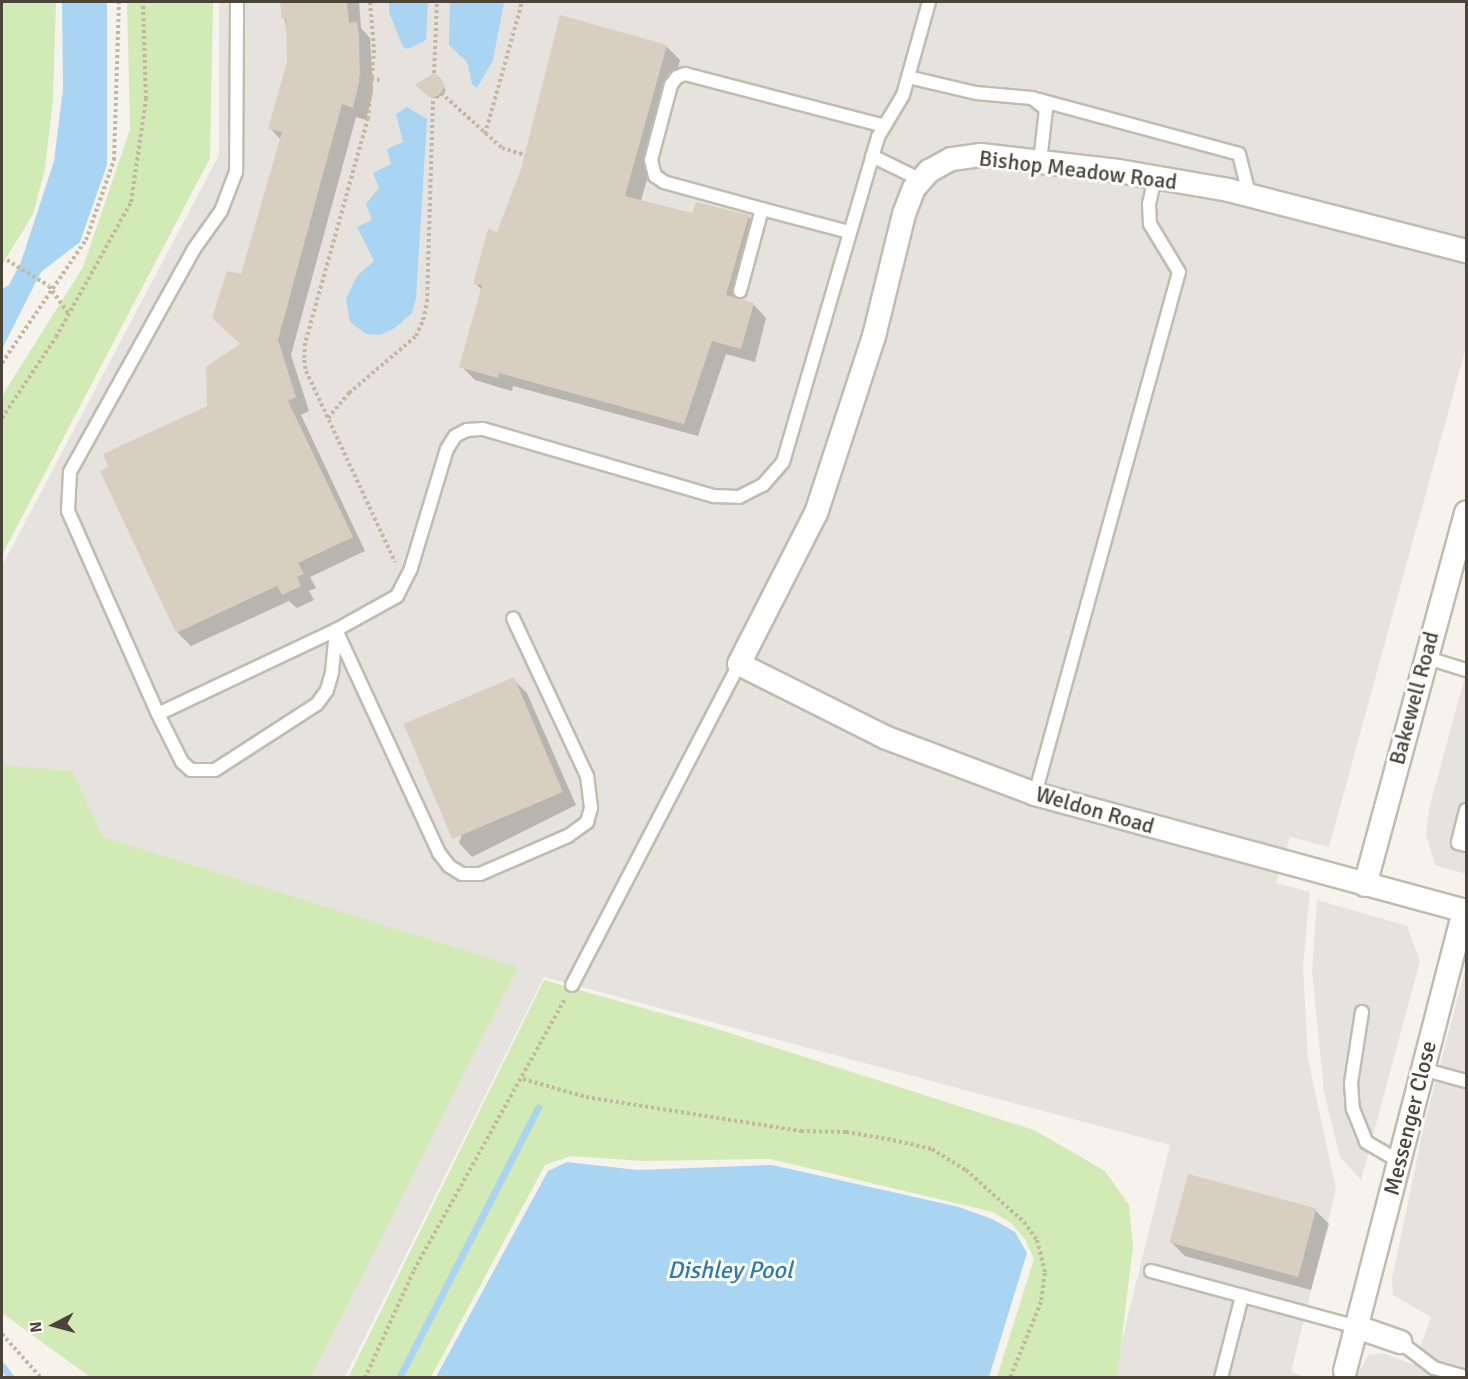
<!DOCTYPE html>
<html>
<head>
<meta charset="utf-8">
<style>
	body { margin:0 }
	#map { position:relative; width:1468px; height:1379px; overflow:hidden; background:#f6f3ec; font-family:Signika,sans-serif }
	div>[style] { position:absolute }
	.industrial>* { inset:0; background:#e6e2dd }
	.green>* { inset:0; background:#d2eab5 }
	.parking>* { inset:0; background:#e5e3e0 }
	.water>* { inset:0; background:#a9d4f2 }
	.shadow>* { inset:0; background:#0003 }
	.stream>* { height:7px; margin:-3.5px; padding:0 3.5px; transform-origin:3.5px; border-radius:3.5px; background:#a9d4f2 }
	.building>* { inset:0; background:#d8cfc1; transform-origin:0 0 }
	.path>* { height:4px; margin-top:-2px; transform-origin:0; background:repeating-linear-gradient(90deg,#c4b79f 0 3px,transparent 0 6px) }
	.roads { filter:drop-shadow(2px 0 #c2bbae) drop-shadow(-2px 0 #c2bbae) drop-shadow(0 2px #c2bbae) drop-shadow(0 -2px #c2bbae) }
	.lane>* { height:12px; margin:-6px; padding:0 6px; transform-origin:6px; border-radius:6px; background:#fff }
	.street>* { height:22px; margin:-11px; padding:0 11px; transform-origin:11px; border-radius:11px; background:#fff }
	span { translate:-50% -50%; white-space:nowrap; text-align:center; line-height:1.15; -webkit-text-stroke:6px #fff; paint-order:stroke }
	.street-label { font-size:22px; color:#4b4439 }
	.water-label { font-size:24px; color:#2e7ab2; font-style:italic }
	.frame { position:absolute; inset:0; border:3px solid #4b4439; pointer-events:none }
	.north { position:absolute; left:24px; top:1295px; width:60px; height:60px; -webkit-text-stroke:4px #fff; paint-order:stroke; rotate:264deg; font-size:16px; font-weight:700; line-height:24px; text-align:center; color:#4b4439 }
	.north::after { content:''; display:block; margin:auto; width:21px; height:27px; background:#4b4439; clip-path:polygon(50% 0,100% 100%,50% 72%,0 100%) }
</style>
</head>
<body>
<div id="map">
	<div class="industrial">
		<div style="clip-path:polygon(219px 2px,1466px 2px,1466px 347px,1329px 847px,1290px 837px,1276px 883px,1310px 892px,1303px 966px,1308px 1059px,1336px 1189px,1291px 1372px,1307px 1377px,1113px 1377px,1170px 1145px,544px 977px,345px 1377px,91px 1377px,2px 1299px,2px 566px,219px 155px)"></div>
		<div style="clip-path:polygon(1466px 673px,1466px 874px,1435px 865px,1426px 835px,1429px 809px)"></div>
		<div style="clip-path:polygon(1466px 967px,1466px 1377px,1356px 1378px,1368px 1355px,1382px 1353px,1414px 1365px,1431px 1317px,1393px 1295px,1392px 1279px,1424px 1125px)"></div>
	</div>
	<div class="green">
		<div style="clip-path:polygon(2px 2px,56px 2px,53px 100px,45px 169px,33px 214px,2px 265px)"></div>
		<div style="clip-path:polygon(127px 2px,213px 2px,210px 158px,2px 555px,2px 396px,83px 267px,130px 129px)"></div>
		<div style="clip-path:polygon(2px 765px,72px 771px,103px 837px,518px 967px,311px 1377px,90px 1377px,2px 1313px)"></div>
		<div style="clip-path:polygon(544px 980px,714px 1028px,1034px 1130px,1105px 1171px,1129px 1205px,1133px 1247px,1117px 1377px,997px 1377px,1034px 1259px,1025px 1239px,1011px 1223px,993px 1212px,770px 1159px,643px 1161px,571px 1156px,545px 1165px,431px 1377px,348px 1378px)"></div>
	</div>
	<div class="parking">
		<div style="clip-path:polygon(1466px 702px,1466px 872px,1440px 864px,1432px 845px)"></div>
		<div style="clip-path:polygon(1317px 900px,1407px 926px,1420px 961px,1361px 1180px,1340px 1157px,1324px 1092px,1312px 970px)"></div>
	</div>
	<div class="water">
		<div style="clip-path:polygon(62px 2px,107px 2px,107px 165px,80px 242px,41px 272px,2px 349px,2px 289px,9px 285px,21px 262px,54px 161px,63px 89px)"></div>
		<div style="clip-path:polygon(389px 2px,428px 2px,426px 40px,408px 49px,403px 47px,389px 12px)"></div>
		<div style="clip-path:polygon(450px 2px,504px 2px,493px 60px,477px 88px,472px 84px,467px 62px,449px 45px)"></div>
		<div style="clip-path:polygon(407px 107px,427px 119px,416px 298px,412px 313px,395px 328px,380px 335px,366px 334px,350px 322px,346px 299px,357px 276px,374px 261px,357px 227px,372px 220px,366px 204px,379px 188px,373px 173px,391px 164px,387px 149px,403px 142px,396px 114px)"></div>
		<div style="clip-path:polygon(567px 1162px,638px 1170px,772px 1165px,959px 1207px,992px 1219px,1015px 1232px,1027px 1253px,989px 1377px,436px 1377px,548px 1171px)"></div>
	</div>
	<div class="shadow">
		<div style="clip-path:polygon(282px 2px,359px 2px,361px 28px,370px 38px,373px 92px,366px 120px,356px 117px,291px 355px,309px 411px,301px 415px,365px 551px,310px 577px,316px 588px,309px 591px,314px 600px,297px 608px,289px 601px,191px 646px,177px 632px,208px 407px,242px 345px,242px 276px,281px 140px,270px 128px,287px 74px,289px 46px)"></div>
		<div style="clip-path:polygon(666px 46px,680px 60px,641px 201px,693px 215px,697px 204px,749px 217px,762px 230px,741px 301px,753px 304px,766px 318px,755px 362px,726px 354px,698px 436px,513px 386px,512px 391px,475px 380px,461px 366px,482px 290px,475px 283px,498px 234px)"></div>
		<div style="clip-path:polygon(441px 79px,446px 91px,437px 99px,420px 87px)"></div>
		<div style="clip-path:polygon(513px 679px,527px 693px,576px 805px,472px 857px,459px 843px)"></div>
		<div style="clip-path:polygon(1315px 1210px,1329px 1224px,1311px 1290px,1185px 1256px,1171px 1242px)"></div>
	</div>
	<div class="stream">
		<div style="left:2px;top:1366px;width:15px;rotate:53deg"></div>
		<div style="left:399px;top:1378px;width:304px;rotate:-62.8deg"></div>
	</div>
	<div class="building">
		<div style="clip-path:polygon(280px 2px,347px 2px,349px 23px,357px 22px,359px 36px,360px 78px,353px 108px,342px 104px,278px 340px,296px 397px,288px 401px,353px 537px,298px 563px,304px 574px,297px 577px,301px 586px,282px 595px,277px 586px,176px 633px,100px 471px,108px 467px,103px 454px,207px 406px,206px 367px,240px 344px,212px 318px,227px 271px,241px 274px,282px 132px,268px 129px,287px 62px,286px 19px,282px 19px)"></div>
		<div style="clip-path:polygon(560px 15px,667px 45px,625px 196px,692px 213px,696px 202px,749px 215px,726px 295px,754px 303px,741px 349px,712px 341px,684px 424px,499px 373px,498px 378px,459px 367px,482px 285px,473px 284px,488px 229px,497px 232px,521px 169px)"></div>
		<div style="clip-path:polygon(434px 73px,441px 78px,444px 88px,438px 96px,429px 97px,415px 85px)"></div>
		<div style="left:514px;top:677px;width:125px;height:120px;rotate:67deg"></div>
		<div style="left:1188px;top:1174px;width:133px;height:71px;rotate:15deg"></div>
	</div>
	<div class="path">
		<div style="left:370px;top:2px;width:48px;rotate:85.2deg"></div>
		<div style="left:374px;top:50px;width:68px;rotate:95deg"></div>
		<div style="left:368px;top:118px;width:234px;rotate:105.6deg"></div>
		<div style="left:305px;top:343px;width:17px;rotate:93deg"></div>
		<div style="left:304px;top:360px;width:11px;rotate:80deg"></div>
		<div style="left:306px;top:371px;width:211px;rotate:65deg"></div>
		<div style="left:434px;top:73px;width:71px;rotate:-87.6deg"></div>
		<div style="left:359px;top:77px;width:21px;rotate:8deg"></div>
		<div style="left:441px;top:93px;width:82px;rotate:42deg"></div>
		<div style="left:502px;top:148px;width:24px;rotate:17deg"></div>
		<div style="left:485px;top:134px;width:137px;rotate:-74.3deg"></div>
		<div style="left:7px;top:260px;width:49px;rotate:31.8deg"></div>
		<div style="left:49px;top:286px;width:33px;rotate:55deg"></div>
		<div style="left:2px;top:363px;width:149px;rotate:-55.7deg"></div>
		<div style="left:86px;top:240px;width:85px;rotate:-70.7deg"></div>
		<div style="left:114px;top:160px;width:158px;rotate:-88.2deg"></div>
		<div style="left:2px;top:418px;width:97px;rotate:-56.3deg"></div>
		<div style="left:56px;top:337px;width:154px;rotate:-60.9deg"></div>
		<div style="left:131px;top:202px;width:104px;rotate:-81.7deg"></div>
		<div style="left:146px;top:99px;width:97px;rotate:-91.8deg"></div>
		<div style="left:328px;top:418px;width:33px;rotate:-50deg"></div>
		<div style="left:349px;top:393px;width:88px;rotate:-40.4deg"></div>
		<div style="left:416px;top:336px;width:17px;rotate:-66deg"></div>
		<div style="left:423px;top:320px;width:18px;rotate:-77deg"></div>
		<div style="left:427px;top:302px;width:205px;rotate:-88.3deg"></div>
		<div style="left:523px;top:1079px;width:66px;rotate:15.9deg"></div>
		<div style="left:586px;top:1097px;width:218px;rotate:9deg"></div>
		<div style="left:801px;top:1131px;width:45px;rotate:1.3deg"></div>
		<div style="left:846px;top:1132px;width:48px;rotate:9.7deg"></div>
		<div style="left:893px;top:1140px;width:40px;rotate:13deg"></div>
		<div style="left:932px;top:1149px;width:40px;rotate:32deg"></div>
		<div style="left:966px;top:1170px;width:78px;rotate:41.9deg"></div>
		<div style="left:1024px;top:1222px;width:22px;rotate:54deg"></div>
		<div style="left:1037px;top:1240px;width:34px;rotate:76deg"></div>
		<div style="left:1045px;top:1273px;width:29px;rotate:98deg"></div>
		<div style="left:1041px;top:1302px;width:82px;rotate:112.2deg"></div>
		<div style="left:2px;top:1334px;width:59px;rotate:48.4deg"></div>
		<div style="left:365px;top:1378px;width:119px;rotate:-65.6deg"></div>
		<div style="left:414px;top:1270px;width:310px;rotate:-60.9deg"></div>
	</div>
	<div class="roads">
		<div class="lane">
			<div style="left:237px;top:2px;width:170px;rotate:90.3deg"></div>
			<div style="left:236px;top:172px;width:42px;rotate:111deg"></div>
			<div style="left:221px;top:211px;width:47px;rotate:125.4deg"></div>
			<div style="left:194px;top:249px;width:255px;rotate:119.1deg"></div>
			<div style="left:70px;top:472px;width:39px;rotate:93deg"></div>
			<div style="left:68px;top:511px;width:222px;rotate:66.1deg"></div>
			<div style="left:158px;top:714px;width:197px;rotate:-25.3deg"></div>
			<div style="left:336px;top:630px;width:70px;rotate:-29.1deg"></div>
			<div style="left:397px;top:596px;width:31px;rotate:-63deg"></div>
			<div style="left:411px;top:568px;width:124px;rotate:-73.2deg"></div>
			<div style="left:447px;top:449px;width:15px;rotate:-58deg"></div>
			<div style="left:455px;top:436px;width:13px;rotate:-27deg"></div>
			<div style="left:467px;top:430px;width:16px;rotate:-4deg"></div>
			<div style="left:483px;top:429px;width:241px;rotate:16.2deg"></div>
			<div style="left:714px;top:496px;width:25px;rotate:2deg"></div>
			<div style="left:739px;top:497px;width:27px;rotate:-27deg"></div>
			<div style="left:763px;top:485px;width:30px;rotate:-49deg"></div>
			<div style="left:783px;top:462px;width:339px;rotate:-73.7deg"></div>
			<div style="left:878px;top:137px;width:49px;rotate:-59.2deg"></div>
			<div style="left:903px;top:95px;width:97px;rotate:-74.4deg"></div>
			<div style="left:908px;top:77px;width:70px;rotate:13.2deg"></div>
			<div style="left:976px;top:93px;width:56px;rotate:5.1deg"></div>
			<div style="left:1032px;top:98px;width:18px;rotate:38deg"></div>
			<div style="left:1046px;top:109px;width:53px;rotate:96.5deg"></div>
			<div style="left:1032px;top:98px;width:214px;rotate:15.1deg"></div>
			<div style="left:1239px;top:154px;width:41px;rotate:76deg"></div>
			<div style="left:872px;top:156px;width:55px;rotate:26.1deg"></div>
			<div style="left:762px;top:209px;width:102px;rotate:-164.6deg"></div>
			<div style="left:664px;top:182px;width:11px;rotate:-146deg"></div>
			<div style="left:655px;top:176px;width:16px;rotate:-104deg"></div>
			<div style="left:651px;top:160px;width:78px;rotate:-75.1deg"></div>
			<div style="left:671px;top:85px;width:10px;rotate:-53deg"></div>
			<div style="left:677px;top:77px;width:9px;rotate:-21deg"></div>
			<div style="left:685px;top:74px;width:206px;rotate:14.6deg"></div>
			<div style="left:740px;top:291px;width:85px;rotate:-75deg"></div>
			<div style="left:762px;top:209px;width:90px;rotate:14.8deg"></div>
			<div style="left:336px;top:630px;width:246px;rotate:65.2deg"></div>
			<div style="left:439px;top:853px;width:16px;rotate:52deg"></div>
			<div style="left:449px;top:866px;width:15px;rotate:32deg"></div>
			<div style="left:462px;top:874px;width:18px"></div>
			<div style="left:480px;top:874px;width:96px;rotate:-23.4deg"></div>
			<div style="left:568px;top:836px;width:24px;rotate:-36deg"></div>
			<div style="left:587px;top:822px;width:15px;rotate:-74deg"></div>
			<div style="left:591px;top:808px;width:32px;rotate:-97deg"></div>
			<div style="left:587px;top:776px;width:174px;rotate:-115.1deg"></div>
			<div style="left:1424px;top:657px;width:44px;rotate:17.2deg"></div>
			<div style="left:158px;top:714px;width:54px;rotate:63.4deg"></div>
			<div style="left:182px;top:762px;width:12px;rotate:42deg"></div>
			<div style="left:191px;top:770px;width:24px"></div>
			<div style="left:215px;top:770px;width:121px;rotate:-32.9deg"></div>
			<div style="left:317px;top:704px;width:17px;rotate:-54deg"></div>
			<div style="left:327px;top:690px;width:19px;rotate:-74deg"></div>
			<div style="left:332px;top:672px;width:41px;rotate:-84.4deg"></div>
			<div style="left:1035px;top:794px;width:541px;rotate:-74.58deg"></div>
			<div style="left:1179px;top:272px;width:56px;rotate:-121.1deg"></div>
			<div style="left:1150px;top:224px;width:20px;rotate:-93deg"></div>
			<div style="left:1149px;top:204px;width:28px;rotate:-77deg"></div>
			<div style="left:1466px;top:810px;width:34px;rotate:104deg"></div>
			<div style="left:1458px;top:843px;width:8px;rotate:14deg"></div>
			<div style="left:572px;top:985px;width:362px;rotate:-62.5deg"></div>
			<div style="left:1362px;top:1012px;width:72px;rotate:98.8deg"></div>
			<div style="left:1351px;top:1083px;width:26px;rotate:86deg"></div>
			<div style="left:1353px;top:1109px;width:35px;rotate:68deg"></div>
			<div style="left:1366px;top:1142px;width:38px;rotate:30deg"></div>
			<div style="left:1422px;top:1069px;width:46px;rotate:15.3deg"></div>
			<div style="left:1151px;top:1271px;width:213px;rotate:15.2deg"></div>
			<div style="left:1400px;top:1342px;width:43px;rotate:37.4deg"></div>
			<div style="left:1434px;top:1368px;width:33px;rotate:16deg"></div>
			<div style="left:1221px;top:1378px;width:85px;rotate:-75.6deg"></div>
		</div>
		<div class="street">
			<div style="left:1466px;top:251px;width:245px;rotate:-165.6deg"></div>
			<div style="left:1229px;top:190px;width:113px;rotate:-170.3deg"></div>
			<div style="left:1118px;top:171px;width:138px;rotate:-173.3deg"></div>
			<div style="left:981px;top:155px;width:30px;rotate:172deg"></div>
			<div style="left:951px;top:159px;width:25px;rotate:151deg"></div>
			<div style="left:929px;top:171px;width:23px;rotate:131deg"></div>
			<div style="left:914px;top:188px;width:28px;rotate:111deg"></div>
			<div style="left:904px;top:214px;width:126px;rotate:103.8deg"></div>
			<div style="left:874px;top:336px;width:186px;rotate:108.1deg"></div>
			<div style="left:816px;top:513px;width:169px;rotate:117deg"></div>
			<div style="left:739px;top:664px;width:165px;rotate:26.6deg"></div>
			<div style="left:887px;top:738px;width:158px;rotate:20.7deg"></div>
			<div style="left:1035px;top:794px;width:447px;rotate:15.2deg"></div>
			<div style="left:1365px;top:885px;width:386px;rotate:-74.8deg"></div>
			<div style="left:1357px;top:1327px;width:46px;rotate:19.2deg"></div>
			<div style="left:1345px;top:1371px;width:476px;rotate:-75.5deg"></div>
		</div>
	</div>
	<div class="street-label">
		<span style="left:1078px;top:170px;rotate:7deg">Bishop Meadow Road</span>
		<span style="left:1414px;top:698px;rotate:-75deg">Bakewell Road</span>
		<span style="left:1095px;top:810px;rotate:16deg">Weldon Road</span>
		<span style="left:1410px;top:1118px;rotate:-76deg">Messenger Close</span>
	</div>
	<div class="water-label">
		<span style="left:730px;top:1271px">Dishley Pool</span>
	</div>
	<div class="frame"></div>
	<div class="north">N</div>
</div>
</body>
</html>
